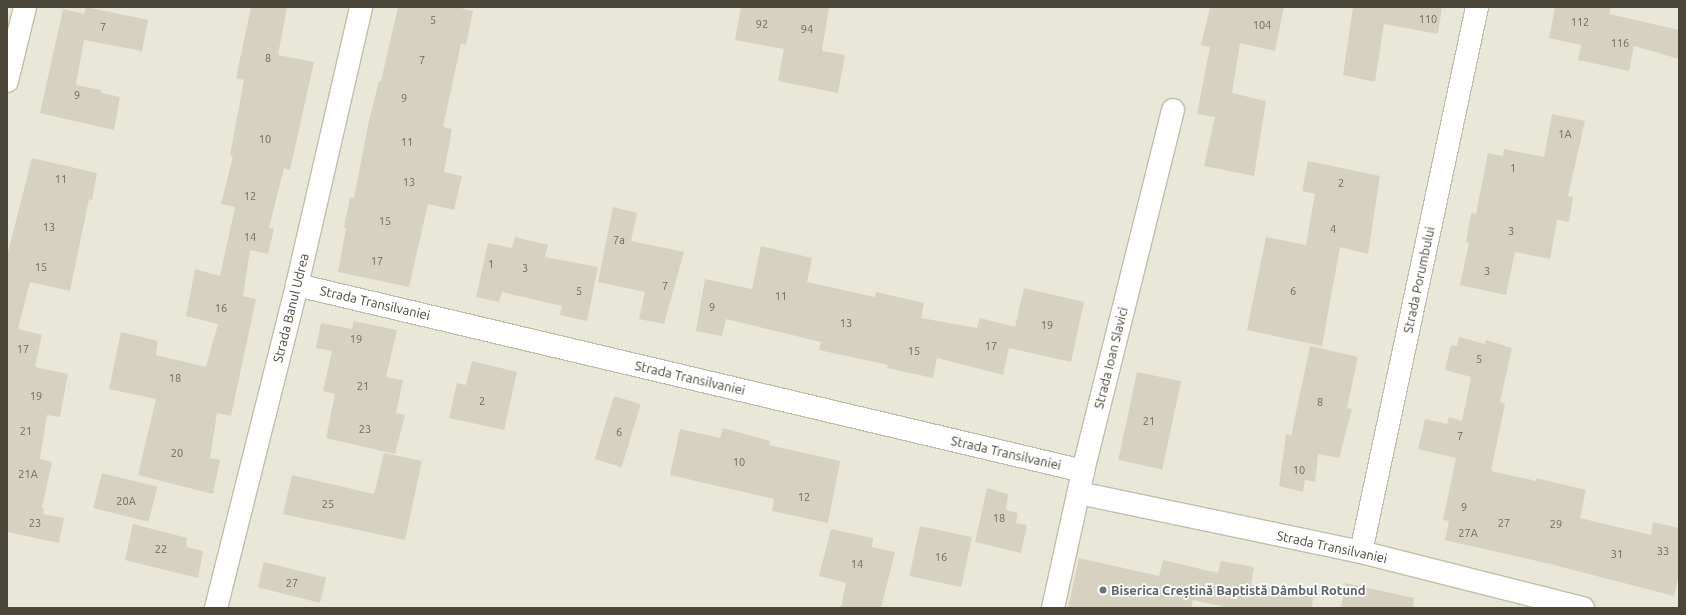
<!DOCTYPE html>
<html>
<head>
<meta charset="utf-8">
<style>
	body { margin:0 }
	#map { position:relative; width:1686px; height:615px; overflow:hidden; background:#f5f4ea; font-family:Ubuntu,sans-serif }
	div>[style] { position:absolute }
	.residential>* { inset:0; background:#e9e7d8; transform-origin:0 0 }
	.building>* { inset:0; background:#d7d2bf; transform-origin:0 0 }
	.roads { filter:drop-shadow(1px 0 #c1bdac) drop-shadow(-1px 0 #c1bdac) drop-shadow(0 1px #c1bdac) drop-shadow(0 -1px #c1bdac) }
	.minor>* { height:22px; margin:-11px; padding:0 11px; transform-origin:11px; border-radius:11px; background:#fff }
	.dots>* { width:11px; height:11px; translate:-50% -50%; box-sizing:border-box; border:2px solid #fff; border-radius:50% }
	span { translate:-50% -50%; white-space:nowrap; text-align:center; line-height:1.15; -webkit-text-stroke:3.5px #fff; paint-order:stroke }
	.number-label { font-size:11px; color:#6d695a }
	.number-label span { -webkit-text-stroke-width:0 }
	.street-label { font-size:13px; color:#4a4638 }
	.worship-label { font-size:13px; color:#5b616d; font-weight:700 }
	.left { translate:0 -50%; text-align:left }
	.frame { position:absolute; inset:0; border:8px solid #4a4638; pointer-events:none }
</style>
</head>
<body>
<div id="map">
	<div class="residential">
		<div style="left:7px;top:7px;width:1672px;height:601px"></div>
	</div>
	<div class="building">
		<div style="clip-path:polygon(86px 7px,148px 20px,142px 51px,84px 40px,76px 85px,101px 90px,102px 93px,120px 97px,114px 130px,40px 113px,63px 9px,84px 14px)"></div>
		<div style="clip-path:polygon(251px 7px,287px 7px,278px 55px,314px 62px,290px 170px,284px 168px,269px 228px,274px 229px,268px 254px,250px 250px,243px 296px,256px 299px,231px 416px,217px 413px,210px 458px,220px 460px,213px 494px,138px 475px,156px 399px,109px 389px,121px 332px,158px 341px,156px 355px,206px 367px,218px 324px,186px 316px,195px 269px,220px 276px,235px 207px,221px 204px,233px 156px,230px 155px,244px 80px,236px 78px)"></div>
		<div style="clip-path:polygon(398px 7px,457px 7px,473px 11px,466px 45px,461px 44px,443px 127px,452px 129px,444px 172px,462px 176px,454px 210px,428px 204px,409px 287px,338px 272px,346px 228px,344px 227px,350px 197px,354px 198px,368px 125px,379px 81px,381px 81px)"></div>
		<div style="clip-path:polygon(741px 7px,829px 7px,822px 51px,845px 55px,838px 93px,778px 81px,784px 49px,735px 40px)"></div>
		<div style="clip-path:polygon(1210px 7px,1284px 7px,1275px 51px,1240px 43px,1232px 93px,1266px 101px,1254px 176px,1204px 166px,1215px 117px,1197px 114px,1210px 47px,1201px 45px)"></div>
		<div style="clip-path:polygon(1353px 7px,1442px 7px,1438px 34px,1384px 24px,1375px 82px,1343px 75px)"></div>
		<div style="clip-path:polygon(1555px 7px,1611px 7px,1609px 14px,1679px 30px,1679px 59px,1634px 46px,1629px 71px,1578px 60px,1581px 45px,1549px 38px)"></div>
		<div style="clip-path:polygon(1552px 114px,1585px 121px,1568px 196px,1573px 197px,1569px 222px,1557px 220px,1550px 259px,1515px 252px,1506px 295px,1460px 285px,1469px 243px,1466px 242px,1471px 213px,1476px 214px,1488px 153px,1503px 156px,1504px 149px,1544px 157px)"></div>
		<div style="clip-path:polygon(32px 158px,97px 173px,92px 200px,89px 199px,70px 291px,30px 282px,18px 329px,42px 335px,35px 367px,68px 374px,60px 417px,47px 415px,40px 459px,52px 462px,42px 508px,44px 509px,43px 514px,64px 518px,59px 543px,7px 532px,7px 256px)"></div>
		<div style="clip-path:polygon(1308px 161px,1380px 176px,1368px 254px,1340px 247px,1322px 346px,1247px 330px,1266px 237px,1306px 245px,1315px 194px,1302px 191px)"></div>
		<div style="clip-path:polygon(613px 207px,637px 213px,631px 241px,684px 252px,664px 324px,639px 319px,645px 292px,598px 282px)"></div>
		<div style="clip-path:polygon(515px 237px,548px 245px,545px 257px,598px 267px,587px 321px,560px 315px,562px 306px,502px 292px,499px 302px,476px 297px,488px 243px,512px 248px)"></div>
		<div style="clip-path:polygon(761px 246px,812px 258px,807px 282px,875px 297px,876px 292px,924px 303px,921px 318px,977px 328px,980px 318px,1015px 327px,1024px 288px,1084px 302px,1071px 362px,1009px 348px,1003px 375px,937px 358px,933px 378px,887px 368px,888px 365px,819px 350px,821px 342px,726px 319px,722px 336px,696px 331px,705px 279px,752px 289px)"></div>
		<div style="clip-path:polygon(353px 321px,397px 330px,386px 377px,403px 380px,396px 413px,405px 415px,395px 454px,326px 438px,335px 394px,323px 391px,332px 351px,316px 348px,321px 323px,352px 329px)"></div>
		<div style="clip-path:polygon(1459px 337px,1485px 344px,1486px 340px,1512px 348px,1500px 402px,1505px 404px,1491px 471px,1536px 481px,1536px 478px,1586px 490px,1580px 518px,1651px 535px,1653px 522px,1679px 528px,1679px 575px,1674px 596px,1550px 564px,1445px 540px,1449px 521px,1443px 520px,1456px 458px,1418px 449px,1425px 419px,1447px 424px,1449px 417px,1462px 421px,1471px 377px,1445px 370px,1451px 345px,1457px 346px)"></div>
		<div style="clip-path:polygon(1310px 346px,1358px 357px,1347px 408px,1352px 409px,1339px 458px,1318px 454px,1315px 482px,1305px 480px,1303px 492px,1279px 486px,1286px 434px,1291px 436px)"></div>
		<div style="clip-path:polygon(472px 361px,517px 372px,504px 430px,449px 418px,457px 383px,466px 385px)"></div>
		<div style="left:1137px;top:372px;width:45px;height:90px;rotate:12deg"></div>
		<div style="left:614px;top:396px;width:28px;height:66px;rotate:17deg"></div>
		<div style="clip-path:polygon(723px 428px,770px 441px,769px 445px,840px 461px,828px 523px,772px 511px,774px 499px,670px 475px,680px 429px,720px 438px)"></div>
		<div style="clip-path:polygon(384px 453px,422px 461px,405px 540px,283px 514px,292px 475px,374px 494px)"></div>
		<div style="left:102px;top:473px;width:57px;height:36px;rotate:14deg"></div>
		<div style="clip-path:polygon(987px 488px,1008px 494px,1006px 510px,1018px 513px,1016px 523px,1027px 525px,1021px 553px,975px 542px)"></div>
		<div style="clip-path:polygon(133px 524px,187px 538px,186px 547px,203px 551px,198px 578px,125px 560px)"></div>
		<div style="left:920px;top:526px;width:53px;height:51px;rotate:12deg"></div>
		<div style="clip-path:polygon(831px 529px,873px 538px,872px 547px,895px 552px,881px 608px,841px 608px,846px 583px,819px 576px)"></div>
		<div style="clip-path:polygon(1079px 558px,1159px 576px,1163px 560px,1218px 573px,1221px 561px,1254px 567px,1251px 585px,1313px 597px,1312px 608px,1230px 608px,1193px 600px,1191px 608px,1068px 608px)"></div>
		<div style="left:264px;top:562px;width:64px;height:26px;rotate:14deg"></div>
		<div style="clip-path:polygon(1345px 583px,1414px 598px,1413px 608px,1341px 608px)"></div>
	</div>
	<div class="roads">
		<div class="minor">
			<div style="left:7px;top:81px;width:76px;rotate:-76.3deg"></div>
			<div style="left:297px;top:285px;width:808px;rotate:13.31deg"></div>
			<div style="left:1079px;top:493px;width:288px;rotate:11.8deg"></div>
			<div style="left:1361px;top:552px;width:229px;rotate:14.2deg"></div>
			<div style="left:1361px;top:552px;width:557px;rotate:-77.98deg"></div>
			<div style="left:216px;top:608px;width:333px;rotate:-75.9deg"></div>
			<div style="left:297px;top:285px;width:285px;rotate:-77deg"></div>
			<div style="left:1053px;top:608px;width:140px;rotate:-77.6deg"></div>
			<div style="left:1083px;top:471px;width:372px;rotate:-76deg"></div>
		</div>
	</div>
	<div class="dots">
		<div style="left:1103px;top:590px;background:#6b7280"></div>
	</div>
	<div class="number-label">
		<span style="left:1428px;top:19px">110</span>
		<span style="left:433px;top:20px">5</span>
		<span style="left:1580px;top:22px">112</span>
		<span style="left:762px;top:24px">92</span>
		<span style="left:1262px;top:25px">104</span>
		<span style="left:103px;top:27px">7</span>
		<span style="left:807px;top:29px">94</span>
		<span style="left:1620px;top:43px">116</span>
		<span style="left:268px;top:58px">8</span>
		<span style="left:422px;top:60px">7</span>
		<span style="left:77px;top:95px">9</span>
		<span style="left:404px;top:98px">9</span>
		<span style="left:1565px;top:134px">1A</span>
		<span style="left:265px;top:139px">10</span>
		<span style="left:407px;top:142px">11</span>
		<span style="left:1513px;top:168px">1</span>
		<span style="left:61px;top:179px">11</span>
		<span style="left:409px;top:182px">13</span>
		<span style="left:1341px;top:183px">2</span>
		<span style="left:250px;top:196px">12</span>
		<span style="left:385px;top:221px">15</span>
		<span style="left:49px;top:227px">13</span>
		<span style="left:1333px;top:229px">4</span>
		<span style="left:1511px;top:231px">3</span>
		<span style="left:250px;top:237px">14</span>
		<span style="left:619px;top:240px">7a</span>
		<span style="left:377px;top:261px">17</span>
		<span style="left:491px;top:264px">1</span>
		<span style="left:41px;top:267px">15</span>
		<span style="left:525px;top:268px">3</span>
		<span style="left:1487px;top:271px">3</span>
		<span style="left:665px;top:286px">7</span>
		<span style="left:579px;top:291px">5</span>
		<span style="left:1293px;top:291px">6</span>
		<span style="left:781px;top:296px">11</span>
		<span style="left:712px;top:307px">9</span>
		<span style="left:221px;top:308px">16</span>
		<span style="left:846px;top:323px">13</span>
		<span style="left:1047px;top:325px">19</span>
		<span style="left:356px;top:339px">19</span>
		<span style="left:991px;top:346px">17</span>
		<span style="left:23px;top:349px">17</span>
		<span style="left:914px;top:351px">15</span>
		<span style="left:1479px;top:359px">5</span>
		<span style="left:175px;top:378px">18</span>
		<span style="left:363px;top:386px">21</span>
		<span style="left:36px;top:396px">19</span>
		<span style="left:482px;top:401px">2</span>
		<span style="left:1320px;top:402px">8</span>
		<span style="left:1149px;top:421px">21</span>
		<span style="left:365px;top:429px">23</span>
		<span style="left:26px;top:431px">21</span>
		<span style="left:619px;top:432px">6</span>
		<span style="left:1460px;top:436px">7</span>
		<span style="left:177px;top:453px">20</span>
		<span style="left:739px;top:462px">10</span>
		<span style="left:1299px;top:470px">10</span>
		<span style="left:28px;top:474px">21A</span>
		<span style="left:804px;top:497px">12</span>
		<span style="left:126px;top:501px">20A</span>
		<span style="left:328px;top:504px">25</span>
		<span style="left:1464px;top:507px">9</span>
		<span style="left:999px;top:518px">18</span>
		<span style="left:35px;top:523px">23</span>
		<span style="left:1504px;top:523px">27</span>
		<span style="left:1556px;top:524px">29</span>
		<span style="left:1468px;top:533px">27A</span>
		<span style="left:161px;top:549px">22</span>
		<span style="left:1663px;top:551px">33</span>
		<span style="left:1617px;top:554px">31</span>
		<span style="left:941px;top:557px">16</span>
		<span style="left:857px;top:564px">14</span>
		<span style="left:292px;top:583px">27</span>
	</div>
	<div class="street-label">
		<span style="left:1419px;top:280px;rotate:-78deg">Strada Porumbului</span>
		<span style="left:375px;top:303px;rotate:13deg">Strada Transilvaniei</span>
		<span style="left:291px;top:308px;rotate:-76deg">Strada Banul Udrea</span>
		<span style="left:1111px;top:358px;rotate:-76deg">Strada Ioan Slavici</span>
		<span style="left:690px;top:378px;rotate:13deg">Strada Transilvaniei</span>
		<span style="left:1006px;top:453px;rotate:13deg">Strada Transilvaniei</span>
		<span style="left:1332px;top:547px;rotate:12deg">Strada Transilvaniei</span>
	</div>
	<div class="worship-label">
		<span class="left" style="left:1111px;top:590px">Biserica Creștină Baptistă Dâmbul Rotund</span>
	</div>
	<div class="frame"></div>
</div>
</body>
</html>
